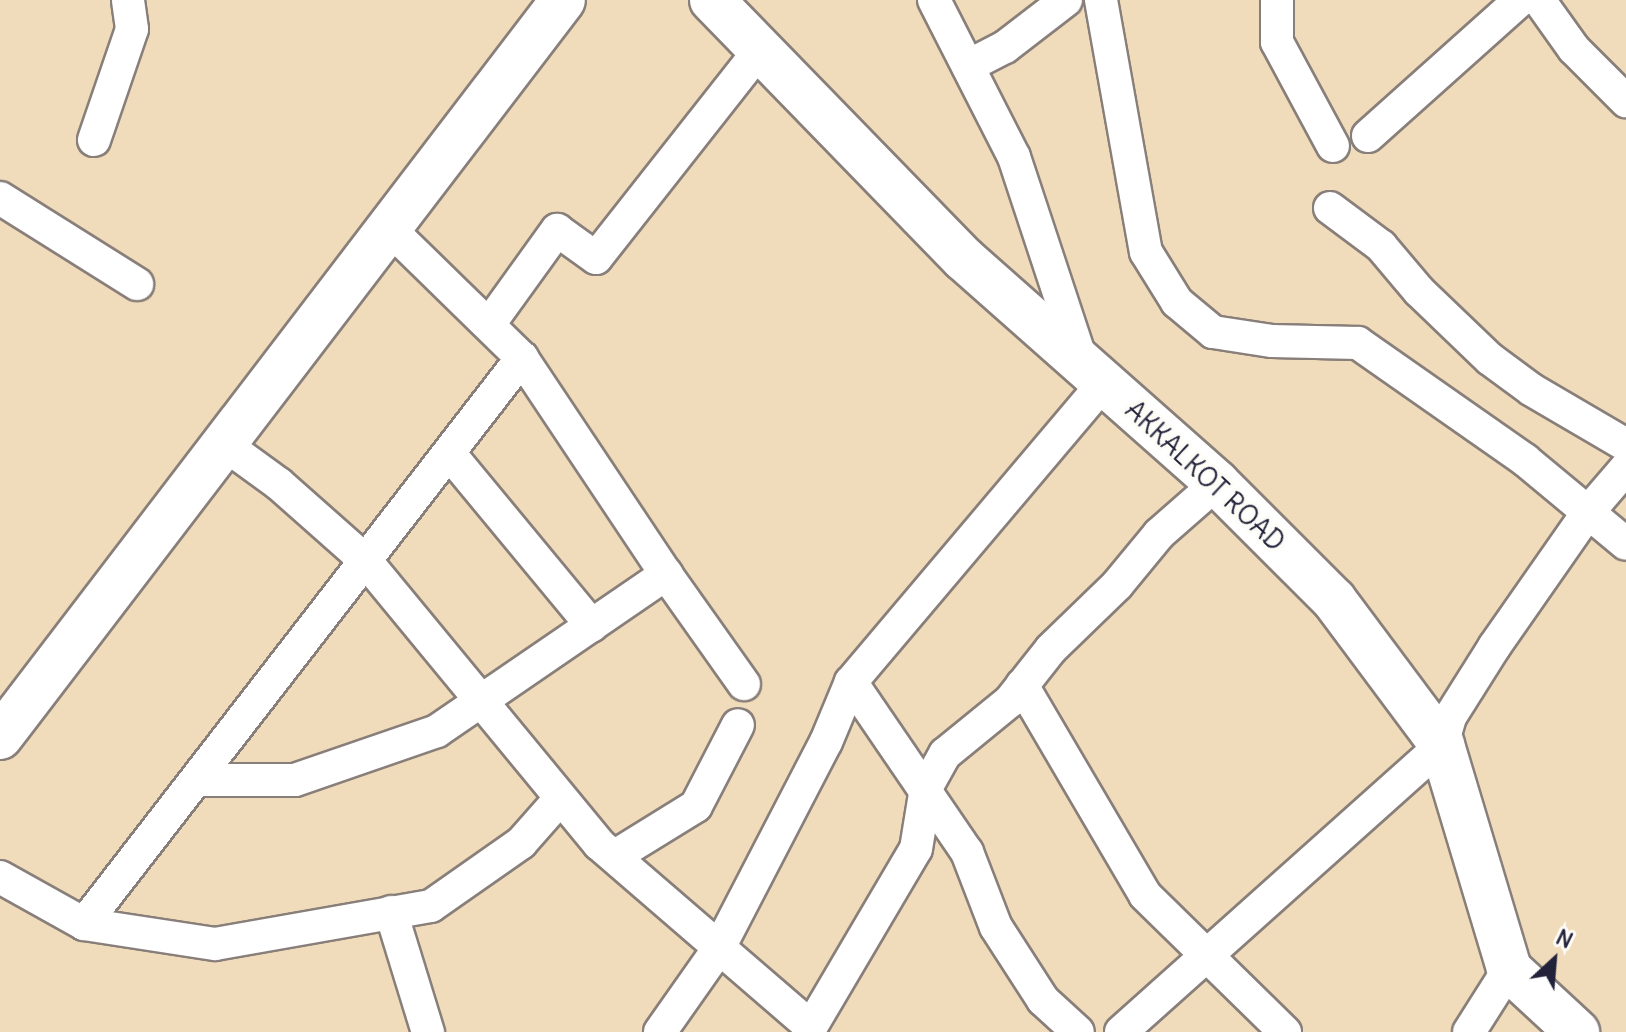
<!DOCTYPE html>
<html>
<head>
<meta charset="utf-8">
<style>
	body { margin:0 }
	#map { position:relative; width:1626px; height:1032px; overflow:hidden; background:#f0dcba; font-family:Delius,sans-serif }
	div>[style] { position:absolute }
	.roads { filter:drop-shadow(2px 0 #897f7a) drop-shadow(-2px 0 #897f7a) drop-shadow(0 2px #897f7a) drop-shadow(0 -2px #897f7a) }
	.street>* { height:32px; margin:-16px; padding:0 16px; transform-origin:16px; border-radius:16px; background:#fff }
	.secondary>* { height:44px; margin:-22px; padding:0 22px; transform-origin:22px; border-radius:22px; background:#fff }
	span { translate:-50% -50%; white-space:nowrap; text-align:center; line-height:1.15; -webkit-text-stroke:7px #fdfcf7; paint-order:stroke }
	.street-label { font-size:26px; color:#22223b }
	.north { position:absolute; left:1514px; top:920px; width:80px; height:80px; -webkit-text-stroke:6px #fdfcf7; paint-order:stroke; rotate:26deg; font-size:22px; font-weight:700; line-height:32px; text-align:center; color:#22223b }
	.north::after { content:''; display:block; margin:auto; width:28px; height:36px; background:#22223b; clip-path:polygon(50% 0,100% 100%,50% 72%,0 100%) }
</style>
</head>
<body>
<div id="map">
	<div class="roads">
		<div class="street">
			<div style="left:934px;top:0;width:176px;rotate:63deg"></div>
			<div style="left:1014px;top:157px;width:217px;rotate:71.7deg"></div>
			<div style="left:1101px;top:0;width:256px;rotate:79.9deg"></div>
			<div style="left:1146px;top:252px;width:59px;rotate:58.2deg"></div>
			<div style="left:1177px;top:302px;width:47px;rotate:39.8deg"></div>
			<div style="left:1213px;top:332px;width:60px;rotate:8.7deg"></div>
			<div style="left:1272px;top:341px;width:86px;rotate:1.3deg"></div>
			<div style="left:1358px;top:343px;width:204px;rotate:35deg"></div>
			<div style="left:1525px;top:460px;width:131px;rotate:39.7deg"></div>
			<div style="left:1277px;top:0;width:42px;rotate:90deg"></div>
			<div style="left:1277px;top:42px;width:118px;rotate:61.7deg"></div>
			<div style="left:1539px;top:0;width:60px;rotate:54.5deg"></div>
			<div style="left:1574px;top:49px;width:74px;rotate:45deg"></div>
			<div style="left:968px;top:66px;width:42px;rotate:-27.2deg"></div>
			<div style="left:1005px;top:47px;width:77px;rotate:-37.6deg"></div>
			<div style="left:1368px;top:136px;width:204px;rotate:-41.8deg"></div>
			<div style="left:94px;top:140px;width:117px;rotate:-71.1deg"></div>
			<div style="left:132px;top:29px;width:29px;rotate:-98deg"></div>
			<div style="left:0;top:198px;width:162px;rotate:32.1deg"></div>
			<div style="left:1330px;top:208px;width:64px;rotate:36.7deg"></div>
			<div style="left:1381px;top:246px;width:59px;rotate:49.8deg"></div>
			<div style="left:1419px;top:291px;width:98px;rotate:43.8deg"></div>
			<div style="left:1490px;top:359px;width:52px;rotate:36.4deg"></div>
			<div style="left:1532px;top:390px;width:109px;rotate:30.3deg"></div>
			<div style="left:490px;top:323px;width:115px;rotate:-54.2deg"></div>
			<div style="left:557px;top:230px;width:48px;rotate:35.7deg"></div>
			<div style="left:596px;top:258px;width:263px;rotate:-51.8deg"></div>
			<div style="left:224px;top:444px;width:68px;rotate:36deg"></div>
			<div style="left:279px;top:484px;width:115px;rotate:41.5deg"></div>
			<div style="left:365px;top:560px;width:368px;rotate:50.5deg"></div>
			<div style="left:599px;top:844px;width:280px;rotate:40.8deg"></div>
			<div style="left:449px;top:453px;width:224px;rotate:50.4deg"></div>
			<div style="left:666px;top:574px;width:135px;rotate:54.7deg"></div>
			<div style="left:851px;top:682px;width:206px;rotate:55.7deg"></div>
			<div style="left:967px;top:852px;width:80px;rotate:68.9deg"></div>
			<div style="left:996px;top:927px;width:87px;rotate:57.2deg"></div>
			<div style="left:1043px;top:1000px;width:47px;rotate:42.4deg"></div>
			<div style="left:1022px;top:685px;width:243px;rotate:59.6deg"></div>
			<div style="left:1145px;top:895px;width:196px;rotate:44.4deg"></div>
			<div style="left:197px;top:780px;width:98px"></div>
			<div style="left:295px;top:780px;width:150px;rotate:-19deg"></div>
			<div style="left:437px;top:731px;width:278px;rotate:-34.4deg"></div>
			<div style="left:666px;top:574px;width:260px;rotate:-123.7deg"></div>
			<div style="left:615px;top:856px;width:95px;rotate:-31.7deg"></div>
			<div style="left:696px;top:806px;width:91px;rotate:-62.6deg"></div>
			<div style="left:0;top:877px;width:96px;rotate:29.2deg"></div>
			<div style="left:84px;top:924px;width:133px;rotate:8.7deg"></div>
			<div style="left:215px;top:944px;width:219px;rotate:-10deg"></div>
			<div style="left:431px;top:906px;width:110px;rotate:-35deg"></div>
			<div style="left:521px;top:843px;width:56px;rotate:-48.6deg"></div>
			<div style="left:391px;top:912px;width:126px;rotate:72.9deg"></div>
			<div style="left:84px;top:924px;width:716px;rotate:-52.27deg"></div>
			<div style="left:522px;top:358px;width:186px;rotate:-135.7deg"></div>
			<div style="left:660px;top:1032px;width:103px;rotate:-54.9deg"></div>
			<div style="left:719px;top:948px;width:232px;rotate:-62.6deg"></div>
			<div style="left:826px;top:742px;width:65px;rotate:-67.4deg"></div>
			<div style="left:851px;top:682px;width:392px;rotate:-49.8deg"></div>
			<div style="left:808px;top:1032px;width:212px;rotate:-59.5deg"></div>
			<div style="left:916px;top:849px;width:62px;rotate:-80.7deg"></div>
			<div style="left:926px;top:788px;width:39px;rotate:-61deg"></div>
			<div style="left:945px;top:754px;width:84px;rotate:-39.2deg"></div>
			<div style="left:1010px;top:701px;width:66px;rotate:-51.7deg"></div>
			<div style="left:1051px;top:649px;width:92px;rotate:-44.1deg"></div>
			<div style="left:1117px;top:585px;width:66px;rotate:-50.5deg"></div>
			<div style="left:1159px;top:534px;width:77px;rotate:-41.3deg"></div>
			<div style="left:1121px;top:1032px;width:431px;rotate:-41.8deg"></div>
			<div style="left:1442px;top:745px;width:29px;rotate:-74deg"></div>
			<div style="left:1450px;top:717px;width:83px;rotate:-57.8deg"></div>
			<div style="left:1494px;top:647px;width:166px;rotate:-55.1deg"></div>
			<div style="left:1589px;top:511px;width:57px;rotate:-49.3deg"></div>
			<div style="left:1469px;top:1032px;width:75px;rotate:-57.6deg"></div>
		</div>
		<div class="secondary">
			<div style="left:712px;top:0;width:361px;rotate:45.8deg"></div>
			<div style="left:964px;top:259px;width:338px;rotate:41.5deg"></div>
			<div style="left:1217px;top:483px;width:165px;rotate:45deg"></div>
			<div style="left:1334px;top:600px;width:181px;rotate:53.3deg"></div>
			<div style="left:1442px;top:745px;width:234px;rotate:73.3deg"></div>
			<div style="left:1509px;top:969px;width:93px;rotate:42.8deg"></div>
			<div style="left:0;top:737px;width:927px;rotate:-52.62deg"></div>
		</div>
	</div>
	<div class="street-label">
		<span style="left:1205px;top:476px;rotate:43deg">AKKALKOT ROAD</span>
	</div>
	<div class="north">N</div>
</div>
</body>
</html>
